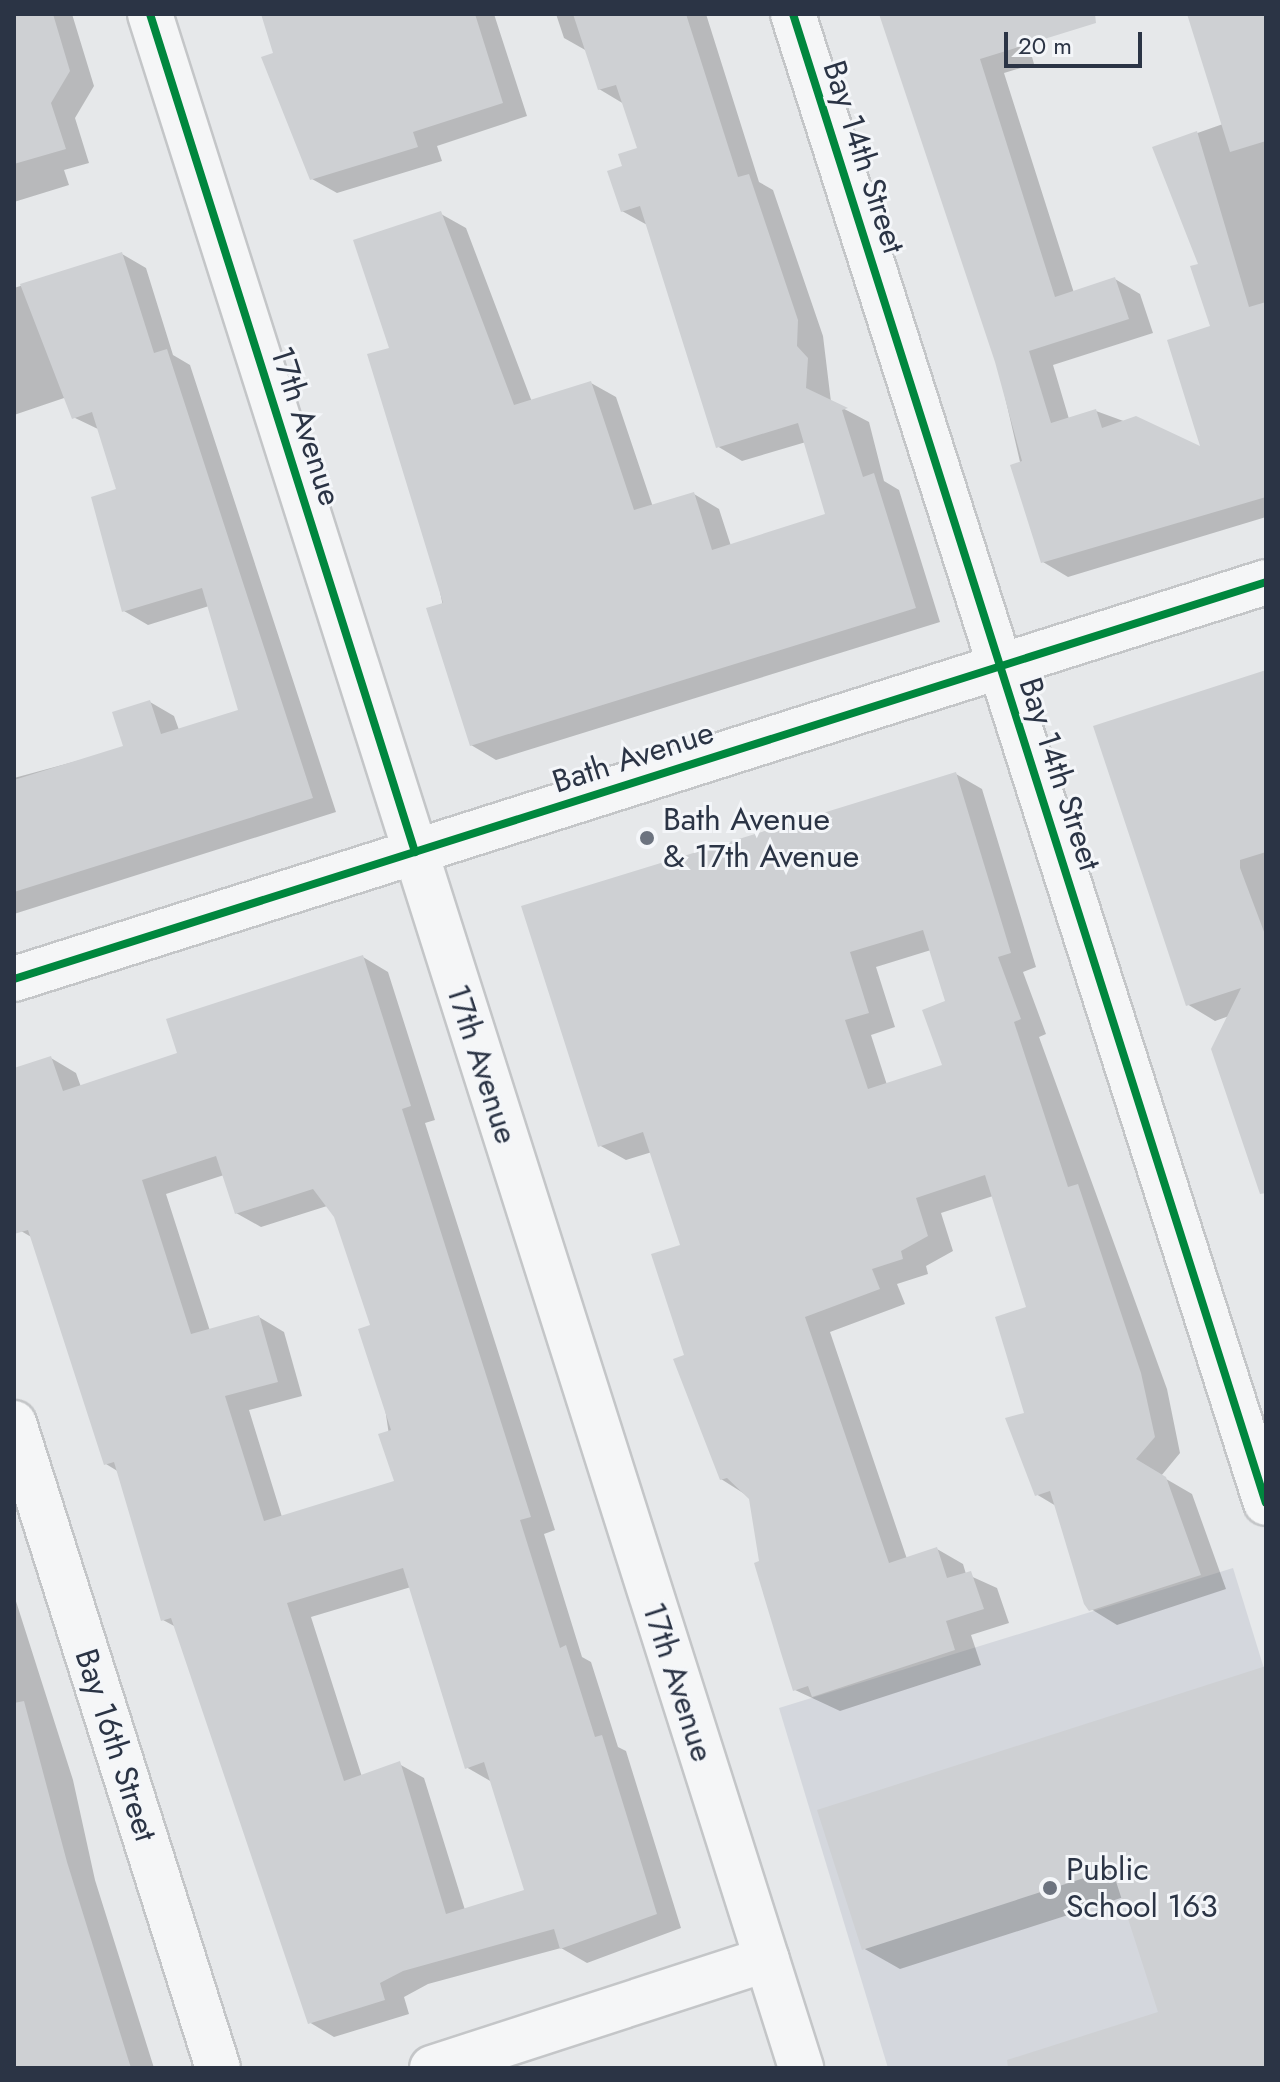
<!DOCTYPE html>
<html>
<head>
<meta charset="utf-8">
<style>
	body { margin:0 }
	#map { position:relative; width:1280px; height:2082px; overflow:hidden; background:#e6e8ea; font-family:Jost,sans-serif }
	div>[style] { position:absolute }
	.built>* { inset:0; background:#d4d7dd }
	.shadow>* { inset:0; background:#0003 }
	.building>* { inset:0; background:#ced0d3 }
	.roads { filter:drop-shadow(2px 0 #c4c6c8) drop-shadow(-2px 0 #c4c6c8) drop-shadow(0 2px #c4c6c8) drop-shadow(0 -2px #c4c6c8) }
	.minor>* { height:44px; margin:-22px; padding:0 22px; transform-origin:22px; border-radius:22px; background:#f5f6f7 }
	.cycleway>* { height:8px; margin:-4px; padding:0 4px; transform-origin:4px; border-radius:4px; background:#00873e }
	.dots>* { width:22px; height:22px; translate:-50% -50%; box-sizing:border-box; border:4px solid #f4f6f9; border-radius:50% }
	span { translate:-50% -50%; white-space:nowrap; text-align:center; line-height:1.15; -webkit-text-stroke:6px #f4f6f9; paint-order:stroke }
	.street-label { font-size:32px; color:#2b3445 }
	.poi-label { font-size:32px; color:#2b3445 }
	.left { translate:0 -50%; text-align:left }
	.frame { position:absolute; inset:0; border:16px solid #2b3445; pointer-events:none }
	.scale { position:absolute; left:1004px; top:32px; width:138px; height:36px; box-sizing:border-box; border:4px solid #2b3445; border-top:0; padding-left:10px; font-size:24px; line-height:28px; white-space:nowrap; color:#2b3445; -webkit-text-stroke:6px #f4f6f9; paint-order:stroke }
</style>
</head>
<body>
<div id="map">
	<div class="built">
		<div style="clip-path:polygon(1233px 1568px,1266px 1675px,1266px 2068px,888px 2068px,779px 1708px)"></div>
	</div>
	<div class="shadow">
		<div style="clip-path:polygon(14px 14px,72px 14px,94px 86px,75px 118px,89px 163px,64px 170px,69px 185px,14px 202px)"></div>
		<div style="clip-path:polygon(263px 14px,494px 14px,527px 116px,437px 146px,442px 161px,337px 193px,312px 179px)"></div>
		<div style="clip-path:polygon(556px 14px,706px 14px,759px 182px,773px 190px,823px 336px,831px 402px,869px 422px,884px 481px,899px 490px,940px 622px,496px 760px,471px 745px,391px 349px,441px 214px,466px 228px,532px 402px,591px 383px,616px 397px,653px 507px,694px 494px,719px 509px,731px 546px,828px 515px,806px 442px,742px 461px,717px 446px,649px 226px,622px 211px,624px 168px,639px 149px,624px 104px,599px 89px,587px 51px,564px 38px)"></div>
		<div style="clip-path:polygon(882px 14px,1020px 14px,1034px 64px,1004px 73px,1074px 293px,1115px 279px,1140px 294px,1153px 333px,1053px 365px,1069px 419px,1096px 411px,1203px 450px,1213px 328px,1200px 265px,1155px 148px,1223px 124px,1189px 14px,1266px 14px,1266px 517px,1068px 577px,1043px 562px,997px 362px)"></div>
		<div style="clip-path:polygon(122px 254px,146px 268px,173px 355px,190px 365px,336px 812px,14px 914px,14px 778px,125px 748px,150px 702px,174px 716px,179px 730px,241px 711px,209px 606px,148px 625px,124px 611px,119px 491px,100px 430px,73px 417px,67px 397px,14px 415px,14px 288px)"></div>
		<div style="clip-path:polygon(1266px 674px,1266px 1186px,1229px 1016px,1215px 1021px,1187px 1004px)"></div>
		<div style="clip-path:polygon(evenodd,956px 774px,982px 789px,1036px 967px,1023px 972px,1046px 1034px,1039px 1037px,1167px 1389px,1180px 1453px,1161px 1476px,1192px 1494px,1226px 1589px,1117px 1625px,1091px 1609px,1056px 1506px,1036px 1494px,1027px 1414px,1028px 1308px,993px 1196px,941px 1213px,953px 1251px,926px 1266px,928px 1274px,897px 1284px,905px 1304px,830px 1332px,907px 1559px,937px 1549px,963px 1564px,966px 1574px,997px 1588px,1009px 1623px,971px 1635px,981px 1665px,840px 1711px,795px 1690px,751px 1498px,721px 1479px,687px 1356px,683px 1246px,652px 1152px,626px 1160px,599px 1145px,956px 774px,931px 950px,948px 1002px,945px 1066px,887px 1085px,871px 1035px,895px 1027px,876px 967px,931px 950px)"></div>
		<div style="clip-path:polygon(evenodd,363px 957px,388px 972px,435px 1120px,425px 1123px,555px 1530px,544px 1534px,582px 1657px,591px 1662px,618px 1747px,626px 1751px,681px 1928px,587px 1963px,561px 1948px,428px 1984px,404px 1997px,409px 2014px,334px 2037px,309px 2022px,176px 1627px,163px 1620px,119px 1472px,106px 1464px,33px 1238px,21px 1231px,14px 1209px,14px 1070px,51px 1058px,76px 1073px,81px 1087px,180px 1055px,363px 957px,224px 1175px,236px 1213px,261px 1227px,327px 1206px,336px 1216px,373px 1326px,396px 1483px,282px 1517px,249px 1410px,302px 1396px,284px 1332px,259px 1317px,210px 1331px,166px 1194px,224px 1175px,363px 957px,411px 1587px,466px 1767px,492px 1782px,526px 1891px,465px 1910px,424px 1778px,399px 1764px,362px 1777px,311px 1617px,411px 1587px)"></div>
		<div style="clip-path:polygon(14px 1595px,73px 1780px,95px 1880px,154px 2068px,18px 2068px)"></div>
		<div style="clip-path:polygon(1266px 1670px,1266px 2068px,1027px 2068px,1160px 2013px,1124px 1897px,900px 1969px,863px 1948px)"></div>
	</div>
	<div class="building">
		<div style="clip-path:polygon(14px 14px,53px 14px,70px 71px,51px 103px,66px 149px,14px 164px)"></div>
		<div style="clip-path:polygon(261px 14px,475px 14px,503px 103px,413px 132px,418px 147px,310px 180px,261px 57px,273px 53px)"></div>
		<div style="clip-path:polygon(573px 14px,686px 14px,738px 177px,749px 174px,798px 320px,797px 346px,808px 358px,806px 388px,848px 408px,842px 410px,863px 477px,874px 473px,916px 608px,470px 746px,426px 608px,443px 603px,367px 354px,389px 348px,353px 240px,441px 211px,514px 405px,591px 381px,634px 510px,694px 492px,712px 550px,825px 514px,798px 423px,716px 448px,640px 206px,621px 212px,607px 171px,622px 166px,618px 154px,637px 148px,616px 85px,598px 90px)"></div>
		<div style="clip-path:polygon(879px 14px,1095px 14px,1096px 23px,980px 59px,1055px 297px,1115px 277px,1129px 319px,1029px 351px,1051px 423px,1096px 409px,1102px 428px,1136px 416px,1200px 446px,1167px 340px,1210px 326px,1190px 266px,1198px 264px,1152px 147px,1197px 131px,1249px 307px,1266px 302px,1266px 497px,1041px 563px,1010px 465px,1022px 461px,995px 362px)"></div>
		<div style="clip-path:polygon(1187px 14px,1266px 14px,1266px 141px,1230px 152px)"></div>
		<div style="clip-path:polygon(122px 252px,154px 353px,167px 349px,313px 798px,14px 892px,14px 780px,123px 746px,112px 712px,150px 700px,161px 734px,238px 710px,202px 588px,122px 612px,91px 497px,116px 489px,92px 412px,72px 419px,20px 284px)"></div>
		<div style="clip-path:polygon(1266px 670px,1266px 852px,1240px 860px,1240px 868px,1266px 937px,1266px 1193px,1260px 1194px,1211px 1049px,1241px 988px,1186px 1006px,1093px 726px)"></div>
		<div style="clip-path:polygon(evenodd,956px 772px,1011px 953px,998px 957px,1021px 1019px,1014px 1022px,1068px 1187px,1078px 1184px,1141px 1373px,1155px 1437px,1136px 1459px,1166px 1477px,1201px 1575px,1089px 1611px,1084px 1604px,1050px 1491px,1035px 1496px,1005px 1418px,1024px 1413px,995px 1317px,1026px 1307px,985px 1175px,916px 1198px,928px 1236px,901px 1251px,903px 1259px,872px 1269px,880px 1289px,805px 1317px,889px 1563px,937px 1547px,947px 1578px,971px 1571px,984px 1609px,946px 1621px,955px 1650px,812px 1697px,808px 1686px,793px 1691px,781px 1653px,754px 1563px,759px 1561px,749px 1499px,727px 1478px,720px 1480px,673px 1359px,684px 1355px,651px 1254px,680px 1245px,643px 1132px,598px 1147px,521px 906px,956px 772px,923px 930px,945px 1001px,922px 1010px,942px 1065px,868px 1089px,845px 1020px,869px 1013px,850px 952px,923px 930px)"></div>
		<div style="clip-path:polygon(evenodd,363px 955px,411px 1106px,402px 1109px,531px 1517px,520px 1520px,560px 1648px,566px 1645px,595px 1737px,602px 1735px,657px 1914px,560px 1949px,554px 1929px,403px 1971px,380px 1983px,385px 2000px,308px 2024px,171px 1618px,161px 1621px,114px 1462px,104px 1465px,28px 1230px,14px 1234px,14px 1068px,51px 1056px,63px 1091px,177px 1053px,166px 1019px,363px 955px,216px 1156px,235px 1214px,313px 1189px,334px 1217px,370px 1325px,358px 1329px,391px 1430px,378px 1434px,394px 1481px,264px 1521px,225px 1396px,278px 1382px,259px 1315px,191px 1334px,142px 1180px,216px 1156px,363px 955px,403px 1568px,465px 1769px,484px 1762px,524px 1890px,446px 1914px,400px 1761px,344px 1781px,287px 1603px,403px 1568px)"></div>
		<div style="clip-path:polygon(1266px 1666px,1266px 2068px,1008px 2068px,1007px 2060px,1158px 2012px,1112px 1869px,862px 1950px,817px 1810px)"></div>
		<div style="clip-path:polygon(24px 1701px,67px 1862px,131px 2068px,14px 2068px,14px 1703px)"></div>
	</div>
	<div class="roads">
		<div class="minor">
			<div style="left:150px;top:14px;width:2155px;rotate:72.41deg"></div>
			<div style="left:793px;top:14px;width:1562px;rotate:72.38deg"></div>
			<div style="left:14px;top:979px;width:1313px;rotate:-17.59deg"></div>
			<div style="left:14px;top:1423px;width:676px;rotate:72.45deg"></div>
			<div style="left:432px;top:2068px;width:352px;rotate:-18deg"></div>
		</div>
	</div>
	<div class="cycleway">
		<div style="left:150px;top:14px;width:879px;rotate:72.45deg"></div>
		<div style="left:793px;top:14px;width:1562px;rotate:72.38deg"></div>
		<div style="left:14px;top:979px;width:1313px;rotate:-17.59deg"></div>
	</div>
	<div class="dots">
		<div style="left:647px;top:838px;background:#6c737f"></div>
		<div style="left:1050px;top:1888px;background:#6c737f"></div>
	</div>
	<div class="street-label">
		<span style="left:864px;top:157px;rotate:72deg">Bay 14th Street</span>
		<span style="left:306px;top:426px;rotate:72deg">17th Avenue</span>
		<span style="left:633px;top:757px;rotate:-18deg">Bath Avenue</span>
		<span style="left:1060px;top:774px;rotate:72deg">Bay 14th Street</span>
		<span style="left:482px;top:1064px;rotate:72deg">17th Avenue</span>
		<span style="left:678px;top:1682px;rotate:72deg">17th Avenue</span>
		<span style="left:116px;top:1745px;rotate:72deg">Bay 16th Street</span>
	</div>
	<div class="poi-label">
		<span class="left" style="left:663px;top:838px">Bath Avenue<br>&amp; 17th Avenue</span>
		<span class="left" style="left:1066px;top:1888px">Public<br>School 163</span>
	</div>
	<div class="frame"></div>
	<div class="scale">20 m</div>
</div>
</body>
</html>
